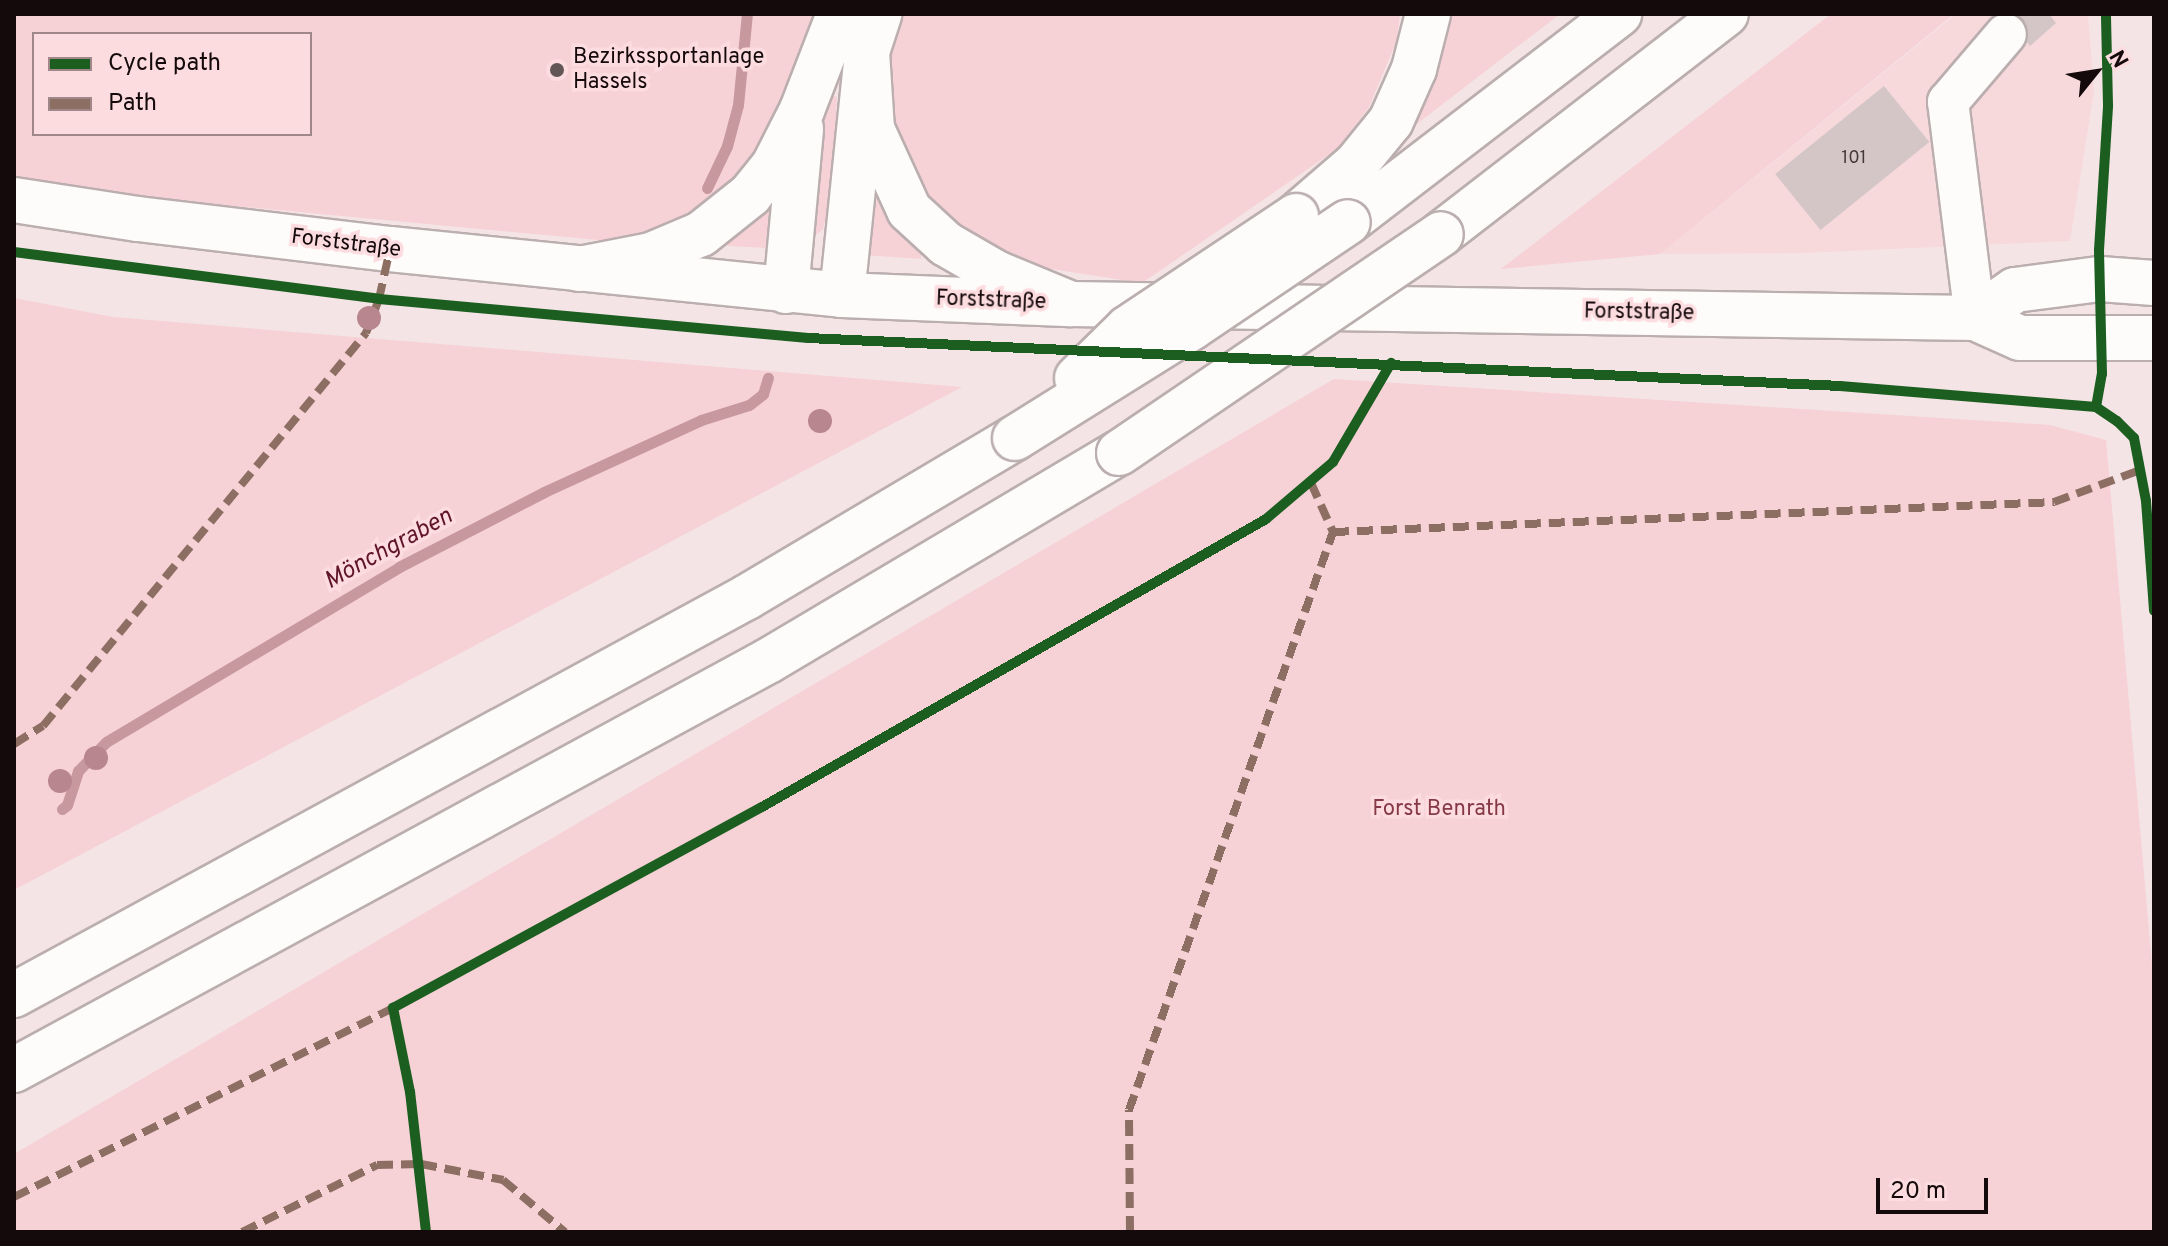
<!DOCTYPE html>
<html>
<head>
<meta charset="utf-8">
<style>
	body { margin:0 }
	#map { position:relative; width:2168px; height:1246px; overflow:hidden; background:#f5e4e5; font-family:Overpass,sans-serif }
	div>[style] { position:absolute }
	.built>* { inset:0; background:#f7d8db }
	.green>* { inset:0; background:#f6d1d5 }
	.stream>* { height:11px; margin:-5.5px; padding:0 5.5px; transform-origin:5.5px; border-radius:5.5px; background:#c7989e }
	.building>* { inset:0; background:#d4c6c7; transform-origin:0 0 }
	.roads { filter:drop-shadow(2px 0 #bbaeaf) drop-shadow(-2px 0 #bbaeaf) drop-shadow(0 2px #bbaeaf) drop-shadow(0 -2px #bbaeaf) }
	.minor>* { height:40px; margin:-20px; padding:0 20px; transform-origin:20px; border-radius:20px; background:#fefbfb }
	.major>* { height:44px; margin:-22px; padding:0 22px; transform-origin:22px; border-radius:22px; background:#fefbfb }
	.highway>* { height:44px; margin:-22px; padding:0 22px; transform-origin:22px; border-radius:22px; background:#fefbfb }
	.bridges { filter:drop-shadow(2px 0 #bbaeaf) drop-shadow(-2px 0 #bbaeaf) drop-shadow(0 2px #bbaeaf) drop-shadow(0 -2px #bbaeaf) }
	.highway-bridge>* { height:44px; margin:-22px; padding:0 22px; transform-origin:22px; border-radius:22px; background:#fefbfb }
	.quiet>* { height:8px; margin-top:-4px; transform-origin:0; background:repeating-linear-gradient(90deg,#8d6e63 0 16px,transparent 0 24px) }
	.cycleway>* { height:10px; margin:-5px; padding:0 5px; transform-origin:5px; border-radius:5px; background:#1b5e20 }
	.trees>* { width:24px; height:24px; margin:-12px; border-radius:50%; background:#b8868e }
	.dots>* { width:22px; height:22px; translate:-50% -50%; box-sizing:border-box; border:4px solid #fddcdf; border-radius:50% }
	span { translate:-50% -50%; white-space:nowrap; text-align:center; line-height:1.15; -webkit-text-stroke:7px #fddcdf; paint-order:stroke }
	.number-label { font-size:18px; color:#44383a }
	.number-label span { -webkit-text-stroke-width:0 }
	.poi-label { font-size:22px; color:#14090b }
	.left { translate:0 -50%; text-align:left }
	.street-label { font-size:22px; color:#14090b }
	.park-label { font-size:22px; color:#863946 }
	.water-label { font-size:24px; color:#5f1527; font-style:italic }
	.frame { position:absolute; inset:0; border:16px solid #14090b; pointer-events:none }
	.legend { position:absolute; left:32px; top:32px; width:280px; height:104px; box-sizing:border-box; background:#fddcdf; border:2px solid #a0888a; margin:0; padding:10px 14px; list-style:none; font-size:24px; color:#14090b }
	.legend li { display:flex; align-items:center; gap:16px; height:40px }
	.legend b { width:40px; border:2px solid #a0888a }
	.north { position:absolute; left:2056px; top:32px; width:80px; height:80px; -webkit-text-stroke:6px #fddcdf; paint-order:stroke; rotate:60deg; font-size:22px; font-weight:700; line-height:32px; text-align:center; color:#14090b }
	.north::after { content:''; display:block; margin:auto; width:28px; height:36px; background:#14090b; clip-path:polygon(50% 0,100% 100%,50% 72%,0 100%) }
	.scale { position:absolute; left:1876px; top:1178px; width:112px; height:36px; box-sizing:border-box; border:4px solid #14090b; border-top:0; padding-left:10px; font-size:24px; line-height:28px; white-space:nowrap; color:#14090b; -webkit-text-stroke:6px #fddcdf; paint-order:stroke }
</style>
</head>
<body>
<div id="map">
	<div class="built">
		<div style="clip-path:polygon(1956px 14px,2088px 14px,2094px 91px,2070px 241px,1803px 253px,1660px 254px)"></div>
	</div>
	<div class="green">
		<div style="clip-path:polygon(evenodd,14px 14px,814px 14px,771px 139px,714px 212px,620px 242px,234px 206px,14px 181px,14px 14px,34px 34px,310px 34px,310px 134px,34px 134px,34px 34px)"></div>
		<div style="clip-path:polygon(892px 14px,1400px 14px,1397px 40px,1369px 107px,1337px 149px,1142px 283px,993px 260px,958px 243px,882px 134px)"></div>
		<div style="clip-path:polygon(1438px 14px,1560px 14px,1396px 140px)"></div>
		<div style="clip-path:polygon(1831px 14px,1954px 14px,1660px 254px,1501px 269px)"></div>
		<div style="clip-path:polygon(827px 94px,837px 97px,832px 192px,823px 229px,807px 242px,799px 211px)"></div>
		<div style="clip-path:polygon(873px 185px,922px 246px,921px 259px,864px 255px)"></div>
		<div style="clip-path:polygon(775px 192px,769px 248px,728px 246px,722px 239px)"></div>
		<div style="clip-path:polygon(14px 298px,113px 317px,962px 387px,14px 890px)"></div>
		<div style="clip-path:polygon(1334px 379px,2050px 425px,2106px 440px,2154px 988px,2154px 1232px,14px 1232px,14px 1154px)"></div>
	</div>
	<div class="stream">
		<div style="left:707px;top:188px;width:47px;rotate:-64.5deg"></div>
		<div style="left:727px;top:146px;width:42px;rotate:-75deg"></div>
		<div style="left:738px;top:105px;width:91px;rotate:-84.4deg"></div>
		<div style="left:62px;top:809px;width:6px;rotate:-39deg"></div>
		<div style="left:67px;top:805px;width:36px;rotate:-72deg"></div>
		<div style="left:78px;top:771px;width:40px;rotate:-46deg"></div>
		<div style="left:106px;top:742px;width:341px;rotate:-30.8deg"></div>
		<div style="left:399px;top:567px;width:163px;rotate:-27.3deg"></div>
		<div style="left:544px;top:492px;width:173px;rotate:-24.6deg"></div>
		<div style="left:701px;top:420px;width:50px;rotate:-17.4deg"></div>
		<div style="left:749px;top:405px;width:18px;rotate:-38deg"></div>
		<div style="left:763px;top:394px;width:17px;rotate:-73deg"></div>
	</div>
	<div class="building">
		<div style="clip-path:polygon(2004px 14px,2049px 14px,2056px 23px,2030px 46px)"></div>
		<div style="left:1884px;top:86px;width:72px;height:140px;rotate:51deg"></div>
	</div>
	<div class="roads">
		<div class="minor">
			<div style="left:1975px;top:318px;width:218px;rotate:-97.1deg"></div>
			<div style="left:1948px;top:102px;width:89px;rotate:-49.5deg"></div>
		</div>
		<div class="major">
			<div style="left:14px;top:200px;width:125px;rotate:8.7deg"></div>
			<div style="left:138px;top:219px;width:254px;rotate:6.8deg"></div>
			<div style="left:390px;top:249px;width:454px;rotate:5.8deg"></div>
			<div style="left:842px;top:295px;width:229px;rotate:2.3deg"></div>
			<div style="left:1071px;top:304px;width:904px;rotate:0.89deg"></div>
			<div style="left:1975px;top:318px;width:49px;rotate:24deg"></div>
			<div style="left:2020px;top:338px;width:134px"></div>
			<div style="left:1975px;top:318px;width:49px;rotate:-35deg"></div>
			<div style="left:2015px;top:290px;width:86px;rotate:-7.4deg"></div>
			<div style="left:2100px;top:279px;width:54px;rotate:4.2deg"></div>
		</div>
		<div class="highway">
			<div style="left:867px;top:52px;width:77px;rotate:86.3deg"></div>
			<div style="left:872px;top:129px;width:89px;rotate:65.4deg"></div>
			<div style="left:909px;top:210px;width:50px;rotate:42.6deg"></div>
			<div style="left:946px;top:244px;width:58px;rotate:30.1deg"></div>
			<div style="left:996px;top:273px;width:81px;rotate:22.5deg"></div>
			<div style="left:1296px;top:216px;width:79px;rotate:-40.9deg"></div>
			<div style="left:1356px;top:164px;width:55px;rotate:-50.9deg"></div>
			<div style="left:1391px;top:121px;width:57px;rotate:-66.1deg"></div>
			<div style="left:1414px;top:69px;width:57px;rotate:-75.7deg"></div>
			<div style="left:1348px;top:222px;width:342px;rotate:-37.5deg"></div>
			<div style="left:1441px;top:234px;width:360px;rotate:-37.7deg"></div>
			<div style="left:579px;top:269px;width:73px;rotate:-11deg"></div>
			<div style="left:651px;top:255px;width:54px;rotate:-22.8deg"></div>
			<div style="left:701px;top:234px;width:63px;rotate:-38.5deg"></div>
			<div style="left:750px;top:195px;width:38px;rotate:-51deg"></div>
			<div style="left:774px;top:165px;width:62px;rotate:-63deg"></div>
			<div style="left:802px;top:110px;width:103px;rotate:-68.9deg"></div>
			<div style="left:786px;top:291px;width:163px;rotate:-84.7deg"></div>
			<div style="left:842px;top:295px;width:244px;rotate:-84.1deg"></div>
			<div style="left:867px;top:52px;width:40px;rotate:-72deg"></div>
			<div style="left:14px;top:995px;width:834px;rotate:-28.5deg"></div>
			<div style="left:747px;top:597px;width:312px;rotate:-30.7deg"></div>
			<div style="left:14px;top:1070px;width:858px;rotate:-28.48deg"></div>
			<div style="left:768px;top:661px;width:408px;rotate:-30.7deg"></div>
		</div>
	</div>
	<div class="bridges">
		<div class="highway-bridge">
			<div style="left:1077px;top:378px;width:71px;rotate:-44.4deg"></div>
			<div style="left:1128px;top:328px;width:202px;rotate:-33.7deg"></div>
			<div style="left:1015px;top:438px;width:208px;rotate:-32deg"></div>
			<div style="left:1191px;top:328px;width:189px;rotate:-34deg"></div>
			<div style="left:1119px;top:453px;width:389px;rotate:-34.2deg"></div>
		</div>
	</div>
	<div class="quiet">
		<div style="left:1311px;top:483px;width:54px;rotate:65.8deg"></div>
		<div style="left:1333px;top:532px;width:722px;rotate:-2.38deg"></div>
		<div style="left:2054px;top:502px;width:92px;rotate:-20.4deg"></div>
		<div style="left:14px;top:744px;width:34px;rotate:-32deg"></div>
		<div style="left:43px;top:726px;width:509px;rotate:-50.58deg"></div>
		<div style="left:366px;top:333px;width:36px;rotate:-69deg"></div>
		<div style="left:379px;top:299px;width:51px;rotate:-77.6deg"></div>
		<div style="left:14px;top:1197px;width:428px;rotate:-26.5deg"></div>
		<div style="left:242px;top:1232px;width:151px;rotate:-26.4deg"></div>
		<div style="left:377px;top:1165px;width:44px;rotate:-1.3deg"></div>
		<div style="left:421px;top:1164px;width:84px;rotate:11deg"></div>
		<div style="left:503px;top:1180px;width:81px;rotate:40deg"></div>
		<div style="left:1130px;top:1232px;width:122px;rotate:-90.5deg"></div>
		<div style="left:1129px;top:1110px;width:613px;rotate:-70.56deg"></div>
	</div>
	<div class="cycleway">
		<div style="left:14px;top:252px;width:368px;rotate:7.3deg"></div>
		<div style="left:379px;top:299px;width:431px;rotate:5.2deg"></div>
		<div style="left:808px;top:338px;width:1033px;rotate:2.66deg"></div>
		<div style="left:1840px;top:386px;width:257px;rotate:4.7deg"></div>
		<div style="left:2096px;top:407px;width:25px;rotate:34deg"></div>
		<div style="left:2117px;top:421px;width:24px;rotate:45deg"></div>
		<div style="left:2134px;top:438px;width:64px;rotate:79.2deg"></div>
		<div style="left:2146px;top:501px;width:110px;rotate:85.8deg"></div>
		<div style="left:2096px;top:407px;width:34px;rotate:-80deg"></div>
		<div style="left:2102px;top:374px;width:124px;rotate:-91.4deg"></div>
		<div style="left:2099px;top:250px;width:145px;rotate:-86.4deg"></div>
		<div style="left:2108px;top:105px;width:91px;rotate:-91.3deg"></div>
		<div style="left:426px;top:1232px;width:141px;rotate:-96.5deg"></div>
		<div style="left:410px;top:1092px;width:86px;rotate:-101.4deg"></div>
		<div style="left:393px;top:1008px;width:420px;rotate:-28.6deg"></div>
		<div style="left:762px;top:807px;width:580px;rotate:-29.74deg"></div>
		<div style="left:1266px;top:519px;width:88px;rotate:-40.4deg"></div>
		<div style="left:1333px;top:462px;width:115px;rotate:-59.6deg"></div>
	</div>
	<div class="trees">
		<div style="left:369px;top:318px"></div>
		<div style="left:820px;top:421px"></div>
		<div style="left:96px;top:758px"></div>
		<div style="left:60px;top:781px"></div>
	</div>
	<div class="dots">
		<div style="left:557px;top:70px;background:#635657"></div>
	</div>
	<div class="number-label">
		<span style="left:1854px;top:159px">101</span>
	</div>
	<div class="poi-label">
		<span class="left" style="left:573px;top:70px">Bezirkssportanlage<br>Hassels</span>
	</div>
	<div class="street-label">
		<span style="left:346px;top:244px;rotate:7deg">Forststraße</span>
		<span style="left:991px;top:301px;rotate:2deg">Forststraße</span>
		<span style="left:1639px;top:313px;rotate:1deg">Forststraße</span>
	</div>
	<div class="park-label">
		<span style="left:1439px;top:810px">Forst Benrath</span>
	</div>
	<div class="water-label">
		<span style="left:389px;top:550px;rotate:-29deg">Mönchgraben</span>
	</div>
	<div class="frame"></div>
	<ul class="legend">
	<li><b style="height:10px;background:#1b5e20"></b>Cycle path</li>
	<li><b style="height:10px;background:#8d6e63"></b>Path</li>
	</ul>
	<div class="north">N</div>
	<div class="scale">20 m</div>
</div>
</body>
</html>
